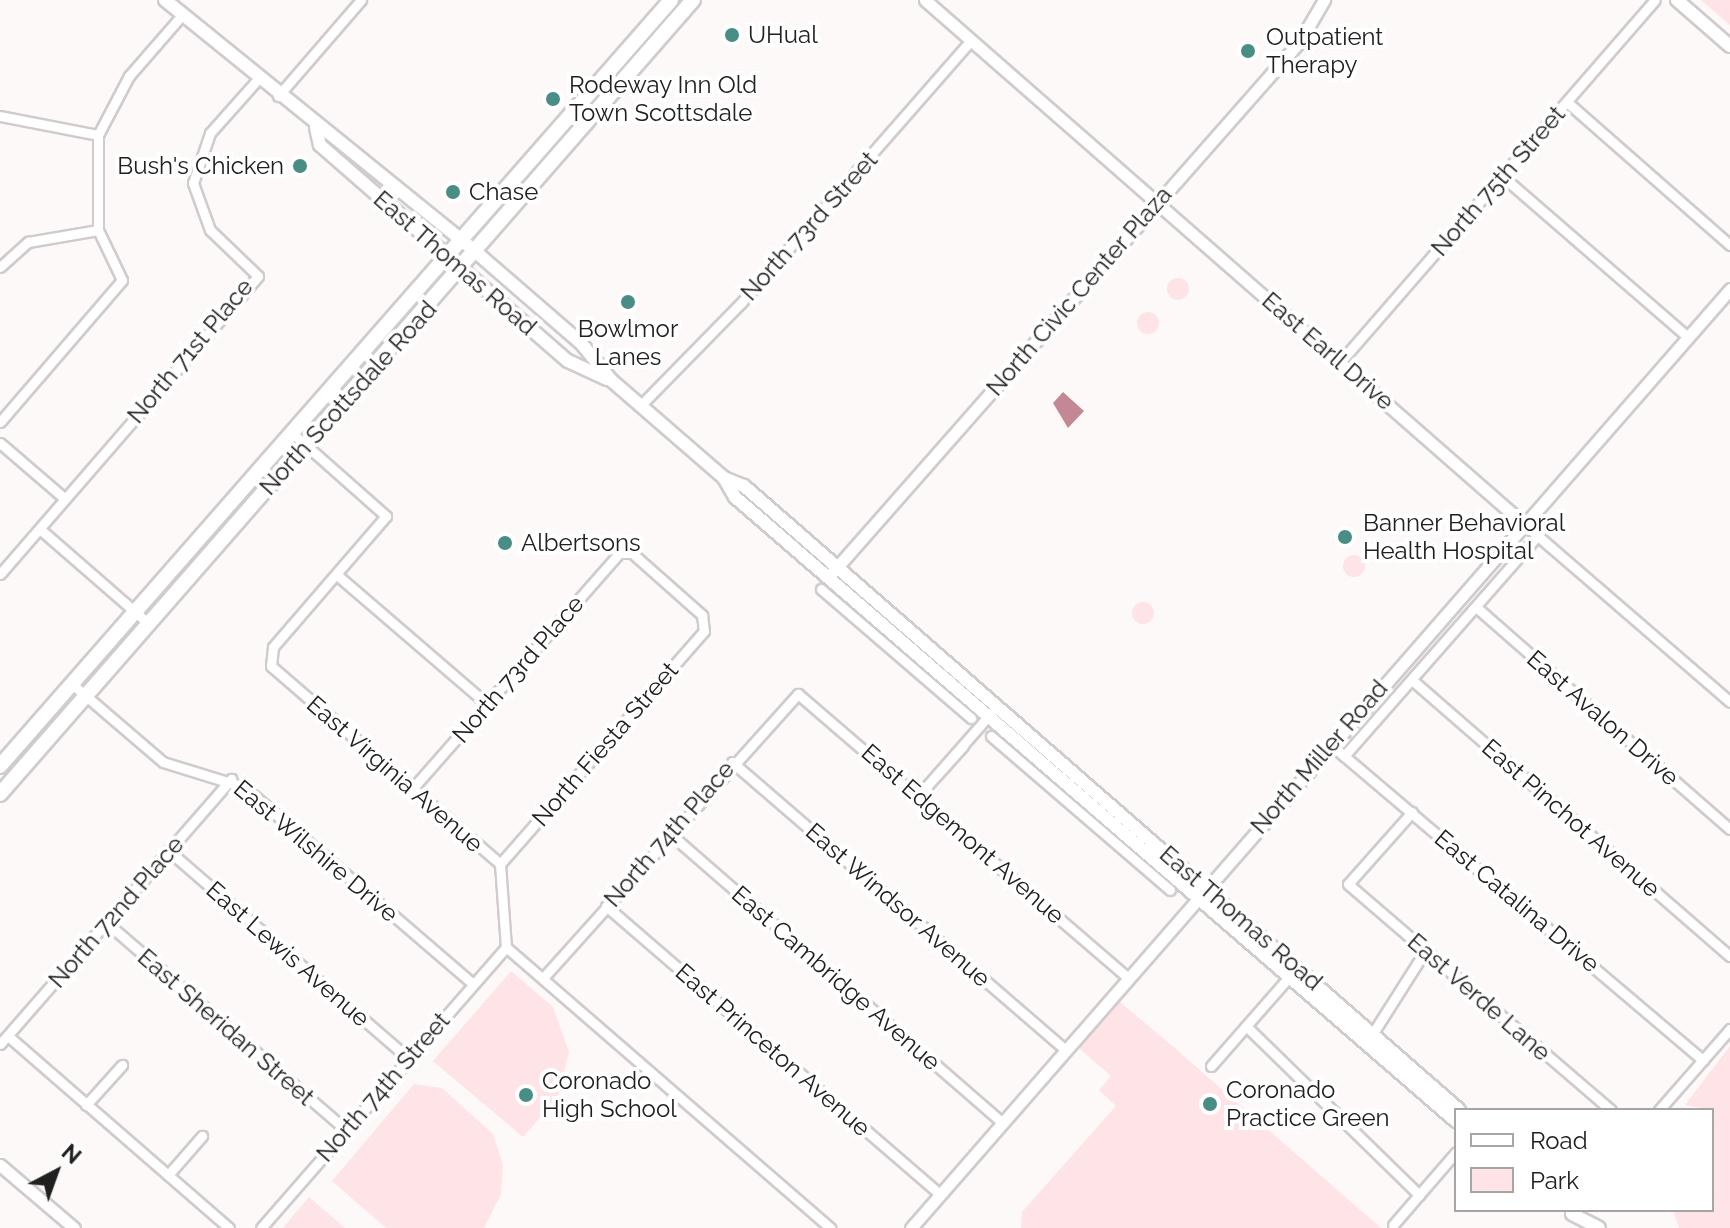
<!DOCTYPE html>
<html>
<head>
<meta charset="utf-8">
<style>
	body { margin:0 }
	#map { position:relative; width:1730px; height:1228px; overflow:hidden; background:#fdf9f9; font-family:Raleway,sans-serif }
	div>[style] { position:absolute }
	.green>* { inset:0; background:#fee3e7 }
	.round { border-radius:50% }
	.water>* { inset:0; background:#c38893 }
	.roads { filter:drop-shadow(2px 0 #d0cbcc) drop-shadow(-2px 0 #d0cbcc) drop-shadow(0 2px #d0cbcc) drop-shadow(0 -2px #d0cbcc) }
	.minor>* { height:9px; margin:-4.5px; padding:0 4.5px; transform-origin:4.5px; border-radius:4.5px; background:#fff }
	.tertiary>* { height:11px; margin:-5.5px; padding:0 5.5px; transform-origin:5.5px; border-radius:5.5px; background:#fff }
	.secondary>* { height:12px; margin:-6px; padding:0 6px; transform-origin:6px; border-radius:6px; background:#fff }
	.primary>* { height:14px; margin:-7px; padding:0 7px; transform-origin:7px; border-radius:7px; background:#fff }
	.dots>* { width:22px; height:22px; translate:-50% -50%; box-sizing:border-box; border:4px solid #fff; border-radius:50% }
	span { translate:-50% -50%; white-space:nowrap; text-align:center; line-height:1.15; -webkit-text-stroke:8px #fff; paint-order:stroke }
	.poi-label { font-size:24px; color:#212020 }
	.left { translate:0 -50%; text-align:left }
	.right { translate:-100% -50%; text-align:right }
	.street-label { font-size:24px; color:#212020 }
	.legend { position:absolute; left:1454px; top:1108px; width:260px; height:104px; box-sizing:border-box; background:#fff; border:2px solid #a6a6a6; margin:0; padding:10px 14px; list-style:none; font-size:24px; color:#212020 }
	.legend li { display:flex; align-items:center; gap:16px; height:40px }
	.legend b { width:40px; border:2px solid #a6a6a6 }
	.north { position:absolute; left:16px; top:1132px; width:80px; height:80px; -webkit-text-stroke:6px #fff; paint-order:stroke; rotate:41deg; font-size:22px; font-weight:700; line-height:32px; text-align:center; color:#212020 }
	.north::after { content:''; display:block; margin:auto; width:28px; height:36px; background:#212020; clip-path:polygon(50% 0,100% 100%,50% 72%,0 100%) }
</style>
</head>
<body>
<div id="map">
	<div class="green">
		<div style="clip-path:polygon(1701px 0,1730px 0,1730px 25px)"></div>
		<div class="round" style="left:1167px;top:278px;width:22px;height:22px"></div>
		<div class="round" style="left:1137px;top:312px;width:22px;height:22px"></div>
		<div class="round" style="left:1343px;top:555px;width:22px;height:22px"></div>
		<div class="round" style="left:1132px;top:602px;width:22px;height:22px"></div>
		<div style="clip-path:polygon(511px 971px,553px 1007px,569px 1052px,558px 1097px,523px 1137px,433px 1061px)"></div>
		<div style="clip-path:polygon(1120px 1002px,1170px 1044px,1381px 1228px,1021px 1228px,1022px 1212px,1116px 1106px,1099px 1090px,1111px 1076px,1079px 1048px)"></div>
		<div style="clip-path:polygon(1730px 1046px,1730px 1228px,1679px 1228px,1673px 1210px,1712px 1210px,1712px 1110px,1685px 1105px)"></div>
		<div style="clip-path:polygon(414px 1084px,442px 1088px,493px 1134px,503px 1165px,501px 1194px,484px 1228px,386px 1228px,332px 1181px)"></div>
		<div style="clip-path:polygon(309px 1197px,345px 1228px,283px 1228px)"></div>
	</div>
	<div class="water">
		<div style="clip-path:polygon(1063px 392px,1084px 411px,1068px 428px,1053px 403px)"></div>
	</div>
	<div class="roads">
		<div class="minor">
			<div style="left:278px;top:96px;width:127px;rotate:-49.2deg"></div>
			<div style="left:1567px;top:102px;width:217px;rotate:41.3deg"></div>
			<div style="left:0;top:116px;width:100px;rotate:11deg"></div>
			<div style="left:1502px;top:176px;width:246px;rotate:40.9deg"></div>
			<div style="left:0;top:267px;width:38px;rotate:-42deg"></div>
			<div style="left:28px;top:242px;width:71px;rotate:-9.7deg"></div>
			<div style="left:1341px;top:361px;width:478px;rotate:-49deg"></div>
			<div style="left:640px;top:406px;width:144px;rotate:-45.6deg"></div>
			<div style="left:741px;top:303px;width:349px;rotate:-48.8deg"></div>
			<div style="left:0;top:422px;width:187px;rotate:-49.3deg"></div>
			<div style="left:122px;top:280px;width:55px;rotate:-115.6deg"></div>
			<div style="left:98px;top:230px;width:95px;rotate:-90deg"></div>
			<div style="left:98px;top:135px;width:67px;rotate:-62.3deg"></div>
			<div style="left:129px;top:76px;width:81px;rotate:-49deg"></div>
			<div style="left:291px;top:432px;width:127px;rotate:41.5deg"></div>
			<div style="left:386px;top:516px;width:173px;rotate:130.8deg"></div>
			<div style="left:273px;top:647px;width:19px;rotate:96deg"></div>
			<div style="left:271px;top:666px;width:303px;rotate:40.8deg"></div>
			<div style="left:500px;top:864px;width:83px;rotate:85.9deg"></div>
			<div style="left:506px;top:947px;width:429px;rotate:40.9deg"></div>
			<div style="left:0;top:443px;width:84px;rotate:40.7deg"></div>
			<div style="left:1524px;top:524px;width:272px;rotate:40.8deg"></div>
			<div style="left:41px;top:530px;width:143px;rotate:41deg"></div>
			<div style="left:0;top:574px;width:394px;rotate:-49.1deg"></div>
			<div style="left:258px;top:276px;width:66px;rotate:-136.2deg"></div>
			<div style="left:210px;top:230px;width:50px;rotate:-109.9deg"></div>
			<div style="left:193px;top:183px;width:53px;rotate:-71.2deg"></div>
			<div style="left:210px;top:133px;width:72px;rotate:-48.4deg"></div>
			<div style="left:337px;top:575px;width:198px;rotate:40.7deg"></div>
			<div style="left:821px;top:589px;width:198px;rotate:40.7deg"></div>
			<div style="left:1476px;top:607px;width:337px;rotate:41.2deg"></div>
			<div style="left:1412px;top:680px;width:421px;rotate:41deg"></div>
			<div style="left:72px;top:684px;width:120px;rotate:40.6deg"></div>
			<div style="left:163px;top:762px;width:85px;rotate:17.2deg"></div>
			<div style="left:244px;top:787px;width:302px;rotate:40.7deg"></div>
			<div style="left:991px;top:736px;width:236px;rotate:40.7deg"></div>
			<div style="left:1330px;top:744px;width:489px;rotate:40.3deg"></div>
			<div style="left:1344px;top:756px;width:294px;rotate:-48.7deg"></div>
			<div style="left:732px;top:762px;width:439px;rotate:40.8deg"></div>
			<div style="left:935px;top:777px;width:42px;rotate:-47.9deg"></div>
			<div style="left:412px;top:789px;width:314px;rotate:-48.7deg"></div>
			<div style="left:619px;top:553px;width:13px"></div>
			<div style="left:632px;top:553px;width:94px;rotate:41.5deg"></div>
			<div style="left:702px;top:615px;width:16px;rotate:83deg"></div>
			<div style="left:704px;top:631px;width:310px;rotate:131.2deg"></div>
			<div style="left:919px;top:795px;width:111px;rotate:-48.7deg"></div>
			<div style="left:1412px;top:812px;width:96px;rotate:131.6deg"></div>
			<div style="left:1348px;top:884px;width:347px;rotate:40.7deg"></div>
			<div style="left:669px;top:833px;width:442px;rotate:41deg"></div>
			<div style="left:169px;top:851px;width:316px;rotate:40.9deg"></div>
			<div style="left:606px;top:906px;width:441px;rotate:40.8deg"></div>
			<div style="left:107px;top:923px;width:316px;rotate:40.9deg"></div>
			<div style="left:543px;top:978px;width:382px;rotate:-48.1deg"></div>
			<div style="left:798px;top:694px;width:433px;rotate:40.7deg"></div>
			<div style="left:1246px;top:1026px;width:242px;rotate:44.3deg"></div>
			<div style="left:1373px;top:1033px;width:97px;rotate:-57.6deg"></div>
			<div style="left:8px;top:1036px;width:293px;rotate:41deg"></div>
			<div style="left:0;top:1044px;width:352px;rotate:-48.9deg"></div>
			<div style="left:1211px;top:1066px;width:117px;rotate:-48.8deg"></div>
			<div style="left:86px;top:1105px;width:54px;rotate:-48deg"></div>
			<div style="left:1659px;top:1110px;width:108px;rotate:-48.8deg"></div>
			<div style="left:168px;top:1175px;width:52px;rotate:-48.9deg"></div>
			<div style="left:1393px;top:1225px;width:96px;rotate:-49.2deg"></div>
			<div style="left:261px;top:1228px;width:373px;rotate:-48.9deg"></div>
		</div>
		<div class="tertiary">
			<div style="left:925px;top:0;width:796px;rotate:41.18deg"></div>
			<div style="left:831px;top:574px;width:710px;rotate:-48.65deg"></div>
			<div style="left:1300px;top:41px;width:48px;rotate:-59.7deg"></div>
			<div style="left:0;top:1165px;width:97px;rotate:40.4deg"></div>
			<div style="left:911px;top:1228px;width:1246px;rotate:-48.9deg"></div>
		</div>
		<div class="secondary">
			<div style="left:165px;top:0;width:402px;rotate:39deg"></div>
			<div style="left:477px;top:253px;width:138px;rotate:40.9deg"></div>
			<div style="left:581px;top:343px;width:48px;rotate:51deg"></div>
			<div style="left:611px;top:380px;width:150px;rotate:40.9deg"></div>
			<div style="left:724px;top:478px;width:22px;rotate:22deg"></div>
			<div style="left:744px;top:486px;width:949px;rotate:41.11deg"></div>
			<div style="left:1677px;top:0;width:70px;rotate:41deg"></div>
			<div style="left:316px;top:128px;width:17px;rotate:77deg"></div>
			<div style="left:320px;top:145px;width:329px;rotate:41.1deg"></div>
			<div style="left:568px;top:361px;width:43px;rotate:24.8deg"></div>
			<div style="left:724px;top:478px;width:22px;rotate:60deg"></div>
			<div style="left:735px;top:497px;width:954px;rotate:40.88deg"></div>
			<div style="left:1572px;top:1214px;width:30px;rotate:27deg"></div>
		</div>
		<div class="primary">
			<div style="left:0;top:766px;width:1018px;rotate:-48.78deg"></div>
			<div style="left:0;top:794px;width:1054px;rotate:-48.89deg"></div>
		</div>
	</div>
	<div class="dots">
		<div style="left:732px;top:35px;background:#488e87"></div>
		<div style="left:1248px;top:51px;background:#488e87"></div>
		<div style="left:553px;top:99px;background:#488e87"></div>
		<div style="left:300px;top:166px;background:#488e87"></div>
		<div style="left:453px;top:192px;background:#488e87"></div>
		<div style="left:628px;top:302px;background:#488e87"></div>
		<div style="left:1345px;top:537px;background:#488e87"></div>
		<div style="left:505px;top:543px;background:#488e87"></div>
		<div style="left:526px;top:1095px;background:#488e87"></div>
		<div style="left:1210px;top:1104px;background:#488e87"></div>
	</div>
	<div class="poi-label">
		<span class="left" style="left:748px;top:35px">UHual</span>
		<span class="left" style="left:1266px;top:51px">Outpatient<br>Therapy</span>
		<span class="left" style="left:569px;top:99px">Rodeway Inn Old<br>Town Scottsdale</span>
		<span class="right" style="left:284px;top:166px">Bush's Chicken</span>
		<span class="left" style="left:469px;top:192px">Chase</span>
		<span style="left:628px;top:343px">Bowlmor<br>Lanes</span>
		<span class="left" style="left:1363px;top:537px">Banner Behavioral<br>Health Hospital</span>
		<span class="left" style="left:521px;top:543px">Albertsons</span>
		<span class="left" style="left:542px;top:1095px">Coronado<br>High School</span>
		<span class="left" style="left:1226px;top:1104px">Coronado<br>Practice Green</span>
	</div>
	<div class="street-label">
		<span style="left:1498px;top:181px;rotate:-49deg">North 75th Street</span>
		<span style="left:809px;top:226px;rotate:-48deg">North 73rd Street</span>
		<span style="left:455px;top:263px;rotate:41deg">East Thomas Road</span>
		<span style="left:1079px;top:291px;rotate:-49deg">North Civic Center Plaza</span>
		<span style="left:190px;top:351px;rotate:-50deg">North 71st Place</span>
		<span style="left:1328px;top:351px;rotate:41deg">East Earll Drive</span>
		<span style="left:348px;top:398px;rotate:-48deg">North Scottsdale Road</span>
		<span style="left:518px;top:669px;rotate:-49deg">North 73rd Place</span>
		<span style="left:1603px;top:718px;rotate:41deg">East Avalon Drive</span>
		<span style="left:605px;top:744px;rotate:-49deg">North Fiesta Street</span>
		<span style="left:1319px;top:757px;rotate:-49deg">North Miller Road</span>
		<span style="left:395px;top:774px;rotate:41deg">East Virginia Avenue</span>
		<span style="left:1571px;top:818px;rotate:41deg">East Pinchot Avenue</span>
		<span style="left:669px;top:834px;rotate:-49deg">North 74th Place</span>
		<span style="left:963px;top:834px;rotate:41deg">East Edgemont Avenue</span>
		<span style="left:316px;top:851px;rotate:40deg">East Wilshire Drive</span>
		<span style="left:1517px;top:901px;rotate:40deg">East Catalina Drive</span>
		<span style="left:898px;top:905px;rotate:41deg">East Windsor Avenue</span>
		<span style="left:116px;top:912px;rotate:-49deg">North 72nd Place</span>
		<span style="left:1241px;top:918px;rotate:41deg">East Thomas Road</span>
		<span style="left:288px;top:954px;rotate:41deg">East Lewis Avenue</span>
		<span style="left:836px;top:978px;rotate:41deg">East Cambridge Avenue</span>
		<span style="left:1479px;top:997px;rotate:41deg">East Verde Lane</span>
		<span style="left:226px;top:1027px;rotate:41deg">East Sheridan Street</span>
		<span style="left:773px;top:1050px;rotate:41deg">East Princeton Avenue</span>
		<span style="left:383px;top:1087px;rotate:-49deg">North 74th Street</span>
	</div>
	<ul class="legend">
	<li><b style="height:10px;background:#fff"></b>Road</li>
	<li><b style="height:22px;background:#fee3e7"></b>Park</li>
	</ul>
	<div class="north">N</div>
</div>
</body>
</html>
